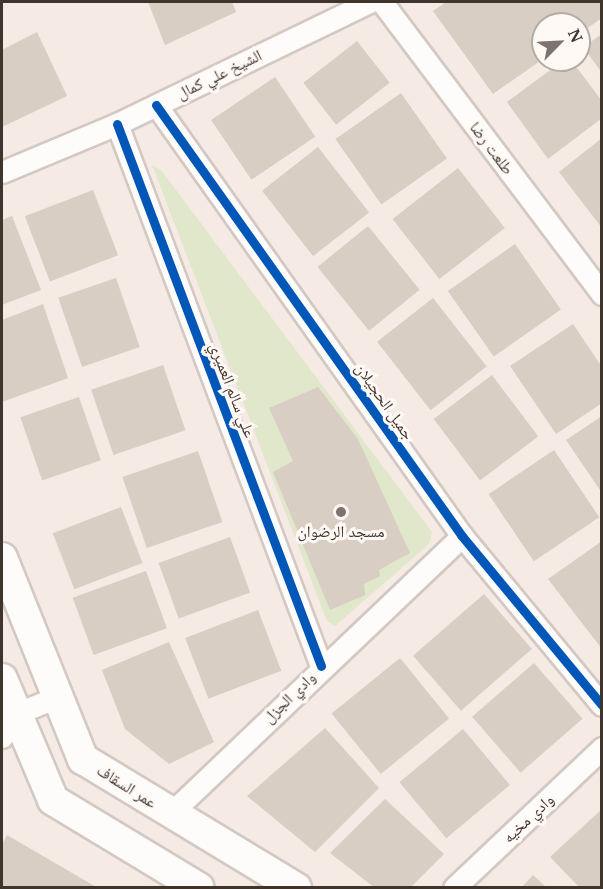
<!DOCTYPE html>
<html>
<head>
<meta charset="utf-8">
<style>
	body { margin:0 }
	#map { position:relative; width:603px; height:889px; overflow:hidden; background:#f5eae4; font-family:"Noto Serif","Noto Naskh Arabic",serif }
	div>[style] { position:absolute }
	.green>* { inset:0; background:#e1e7cb }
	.building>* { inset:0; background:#d9cec3; transform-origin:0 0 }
	.roads { filter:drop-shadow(2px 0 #d3c8c2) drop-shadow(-2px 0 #d3c8c2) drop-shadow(0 2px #d3c8c2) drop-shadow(0 -2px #d3c8c2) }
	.street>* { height:21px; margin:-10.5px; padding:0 10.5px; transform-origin:10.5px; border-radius:10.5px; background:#fefcfb }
	.secondary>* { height:30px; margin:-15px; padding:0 15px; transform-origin:15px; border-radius:15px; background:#fefcfb }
	.cycleway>* { height:9px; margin:-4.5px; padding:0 4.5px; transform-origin:4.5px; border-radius:4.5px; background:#0057b8 }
	.dots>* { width:16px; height:16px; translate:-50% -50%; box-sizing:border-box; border:3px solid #fff9f5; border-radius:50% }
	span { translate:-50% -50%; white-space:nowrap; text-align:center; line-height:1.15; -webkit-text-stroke:6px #fff9f5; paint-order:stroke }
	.street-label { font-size:16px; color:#40352d }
	.poi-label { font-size:16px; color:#40352d }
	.frame { position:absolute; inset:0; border:3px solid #40352d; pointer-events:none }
	.north { position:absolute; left:531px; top:12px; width:60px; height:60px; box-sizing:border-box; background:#fff9f5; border:2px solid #b3aba5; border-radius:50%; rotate:66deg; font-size:16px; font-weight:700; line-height:24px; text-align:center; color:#40352d }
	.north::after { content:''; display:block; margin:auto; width:21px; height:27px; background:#7f746d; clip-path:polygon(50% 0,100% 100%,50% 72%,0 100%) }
</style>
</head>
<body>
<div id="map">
	<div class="green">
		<div style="clip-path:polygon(152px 165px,161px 170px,432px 532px,429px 544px,335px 626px,327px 621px)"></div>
	</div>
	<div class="building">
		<div style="clip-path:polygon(148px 2px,232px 2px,236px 12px,165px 45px)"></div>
		<div style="clip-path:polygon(446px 2px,602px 2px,602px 18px,579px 34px,579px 24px,543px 24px,543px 59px,493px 94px,433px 11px)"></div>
		<div style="clip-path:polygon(37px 32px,67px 96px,2px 127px,2px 50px)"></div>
		<div style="clip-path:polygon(602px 34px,602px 73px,583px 47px)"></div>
		<div style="left:357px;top:41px;width:53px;height:68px;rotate:52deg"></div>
		<div style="clip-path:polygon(564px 60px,571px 60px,602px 101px,602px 118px,548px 159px,507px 102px)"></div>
		<div style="left:275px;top:77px;width:72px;height:77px;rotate:56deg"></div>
		<div style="left:401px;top:93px;width:80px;height:80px;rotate:55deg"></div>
		<div style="clip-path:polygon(602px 138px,602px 228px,559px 172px)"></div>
		<div style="left:318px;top:147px;width:83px;height:71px;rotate:52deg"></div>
		<div style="left:458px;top:168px;width:76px;height:83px;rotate:52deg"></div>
		<div style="left:93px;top:190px;width:70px;height:73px;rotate:69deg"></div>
		<div style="clip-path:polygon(12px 216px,41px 290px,2px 305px,2px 220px)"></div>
		<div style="left:368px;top:226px;width:82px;height:65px;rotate:51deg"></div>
		<div style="left:515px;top:244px;width:80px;height:82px;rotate:55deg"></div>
		<div style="left:116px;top:278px;width:73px;height:61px;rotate:71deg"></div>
		<div style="left:433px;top:298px;width:87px;height:71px;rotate:52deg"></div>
		<div style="clip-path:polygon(43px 304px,68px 378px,2px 402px,2px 320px)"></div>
		<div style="clip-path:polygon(573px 324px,602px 367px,602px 403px,556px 434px,510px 366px)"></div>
		<div style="left:163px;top:365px;width:69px;height:76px;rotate:71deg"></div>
		<div style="left:492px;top:375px;width:77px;height:73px;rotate:53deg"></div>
		<div style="clip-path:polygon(318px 387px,358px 439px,410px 553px,379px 570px,380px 576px,364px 584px,365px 595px,330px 610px,273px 472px,293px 461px,269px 408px)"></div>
		<div style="left:79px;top:397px;width:67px;height:62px;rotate:71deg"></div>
		<div style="clip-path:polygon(602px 416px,602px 493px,566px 440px)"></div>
		<div style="left:554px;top:450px;width:81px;height:79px;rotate:56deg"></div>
		<div style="left:198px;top:451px;width:75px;height:80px;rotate:71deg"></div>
		<div style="left:121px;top:507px;width:60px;height:73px;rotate:69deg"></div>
		<div style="left:230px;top:537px;width:59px;height:76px;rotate:70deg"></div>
		<div style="clip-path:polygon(602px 541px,602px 649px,548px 579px)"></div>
		<div style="left:146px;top:571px;width:61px;height:78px;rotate:70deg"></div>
		<div style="left:484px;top:594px;width:73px;height:94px;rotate:49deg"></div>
		<div style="left:258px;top:610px;width:65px;height:78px;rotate:69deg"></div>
		<div style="clip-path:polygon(169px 642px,214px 742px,169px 764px,125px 729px,102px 670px)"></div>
		<div style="left:400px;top:658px;width:78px;height:88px;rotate:51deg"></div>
		<div style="left:534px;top:663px;width:74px;height:82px;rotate:49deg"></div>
		<div style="clip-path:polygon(325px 728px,379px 788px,315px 852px,247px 796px)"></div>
		<div style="left:463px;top:729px;width:73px;height:83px;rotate:50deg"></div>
		<div style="clip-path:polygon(385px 799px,444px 854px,410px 888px,375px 888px,330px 853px)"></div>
		<div style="clip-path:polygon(602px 809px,602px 888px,580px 888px,550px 857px)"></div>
		<div style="clip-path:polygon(7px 835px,98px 888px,2px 888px,2px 845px)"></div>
		<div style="clip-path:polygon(533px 875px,547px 888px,521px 888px)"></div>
	</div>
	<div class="roads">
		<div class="street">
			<div style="left:382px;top:2px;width:366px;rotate:53deg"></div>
			<div style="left:156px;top:105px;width:529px;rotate:54.63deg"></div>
			<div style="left:462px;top:536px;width:219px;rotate:50.4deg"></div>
			<div style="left:117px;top:124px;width:579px;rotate:69.37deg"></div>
			<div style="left:2px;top:172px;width:125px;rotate:-22.7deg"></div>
			<div style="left:117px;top:124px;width:280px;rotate:-25.8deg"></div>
			<div style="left:2px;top:737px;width:26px;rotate:-61deg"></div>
			<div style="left:15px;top:714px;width:43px;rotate:-21.8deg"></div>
			<div style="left:171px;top:813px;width:402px;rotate:-43.6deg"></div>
			<div style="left:454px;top:888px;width:204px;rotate:-43.4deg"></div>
		</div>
		<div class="secondary">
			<div style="left:2px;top:558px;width:217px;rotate:68.1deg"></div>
			<div style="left:83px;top:759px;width:249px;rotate:31.2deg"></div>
			<div style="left:2px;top:679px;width:131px;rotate:67.1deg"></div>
			<div style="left:53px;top:800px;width:170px;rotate:31.1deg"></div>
		</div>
	</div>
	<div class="cycleway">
		<div style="left:156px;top:105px;width:529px;rotate:54.63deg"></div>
		<div style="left:462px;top:536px;width:219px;rotate:50.4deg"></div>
		<div style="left:117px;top:124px;width:579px;rotate:69.37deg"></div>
	</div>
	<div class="dots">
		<div style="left:341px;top:512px;background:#7f746d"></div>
	</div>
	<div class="street-label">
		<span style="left:219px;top:74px;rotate:-26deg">الشيخ علي كمال</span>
		<span style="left:492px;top:148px;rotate:53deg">طلعت رضا</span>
		<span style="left:233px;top:390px;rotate:69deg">علي سالم العميري</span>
		<span style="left:385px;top:401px;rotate:55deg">جميل الحجيلان</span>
		<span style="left:289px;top:697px;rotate:-44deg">وادي الجزل</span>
		<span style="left:127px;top:786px;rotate:32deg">عمر السقاف</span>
		<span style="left:528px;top:818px;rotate:-43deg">وادي مخيه</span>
	</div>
	<div class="poi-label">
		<span style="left:341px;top:531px">مسجد الرضوان</span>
	</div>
	<div class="frame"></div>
	<div class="north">N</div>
</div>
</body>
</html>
